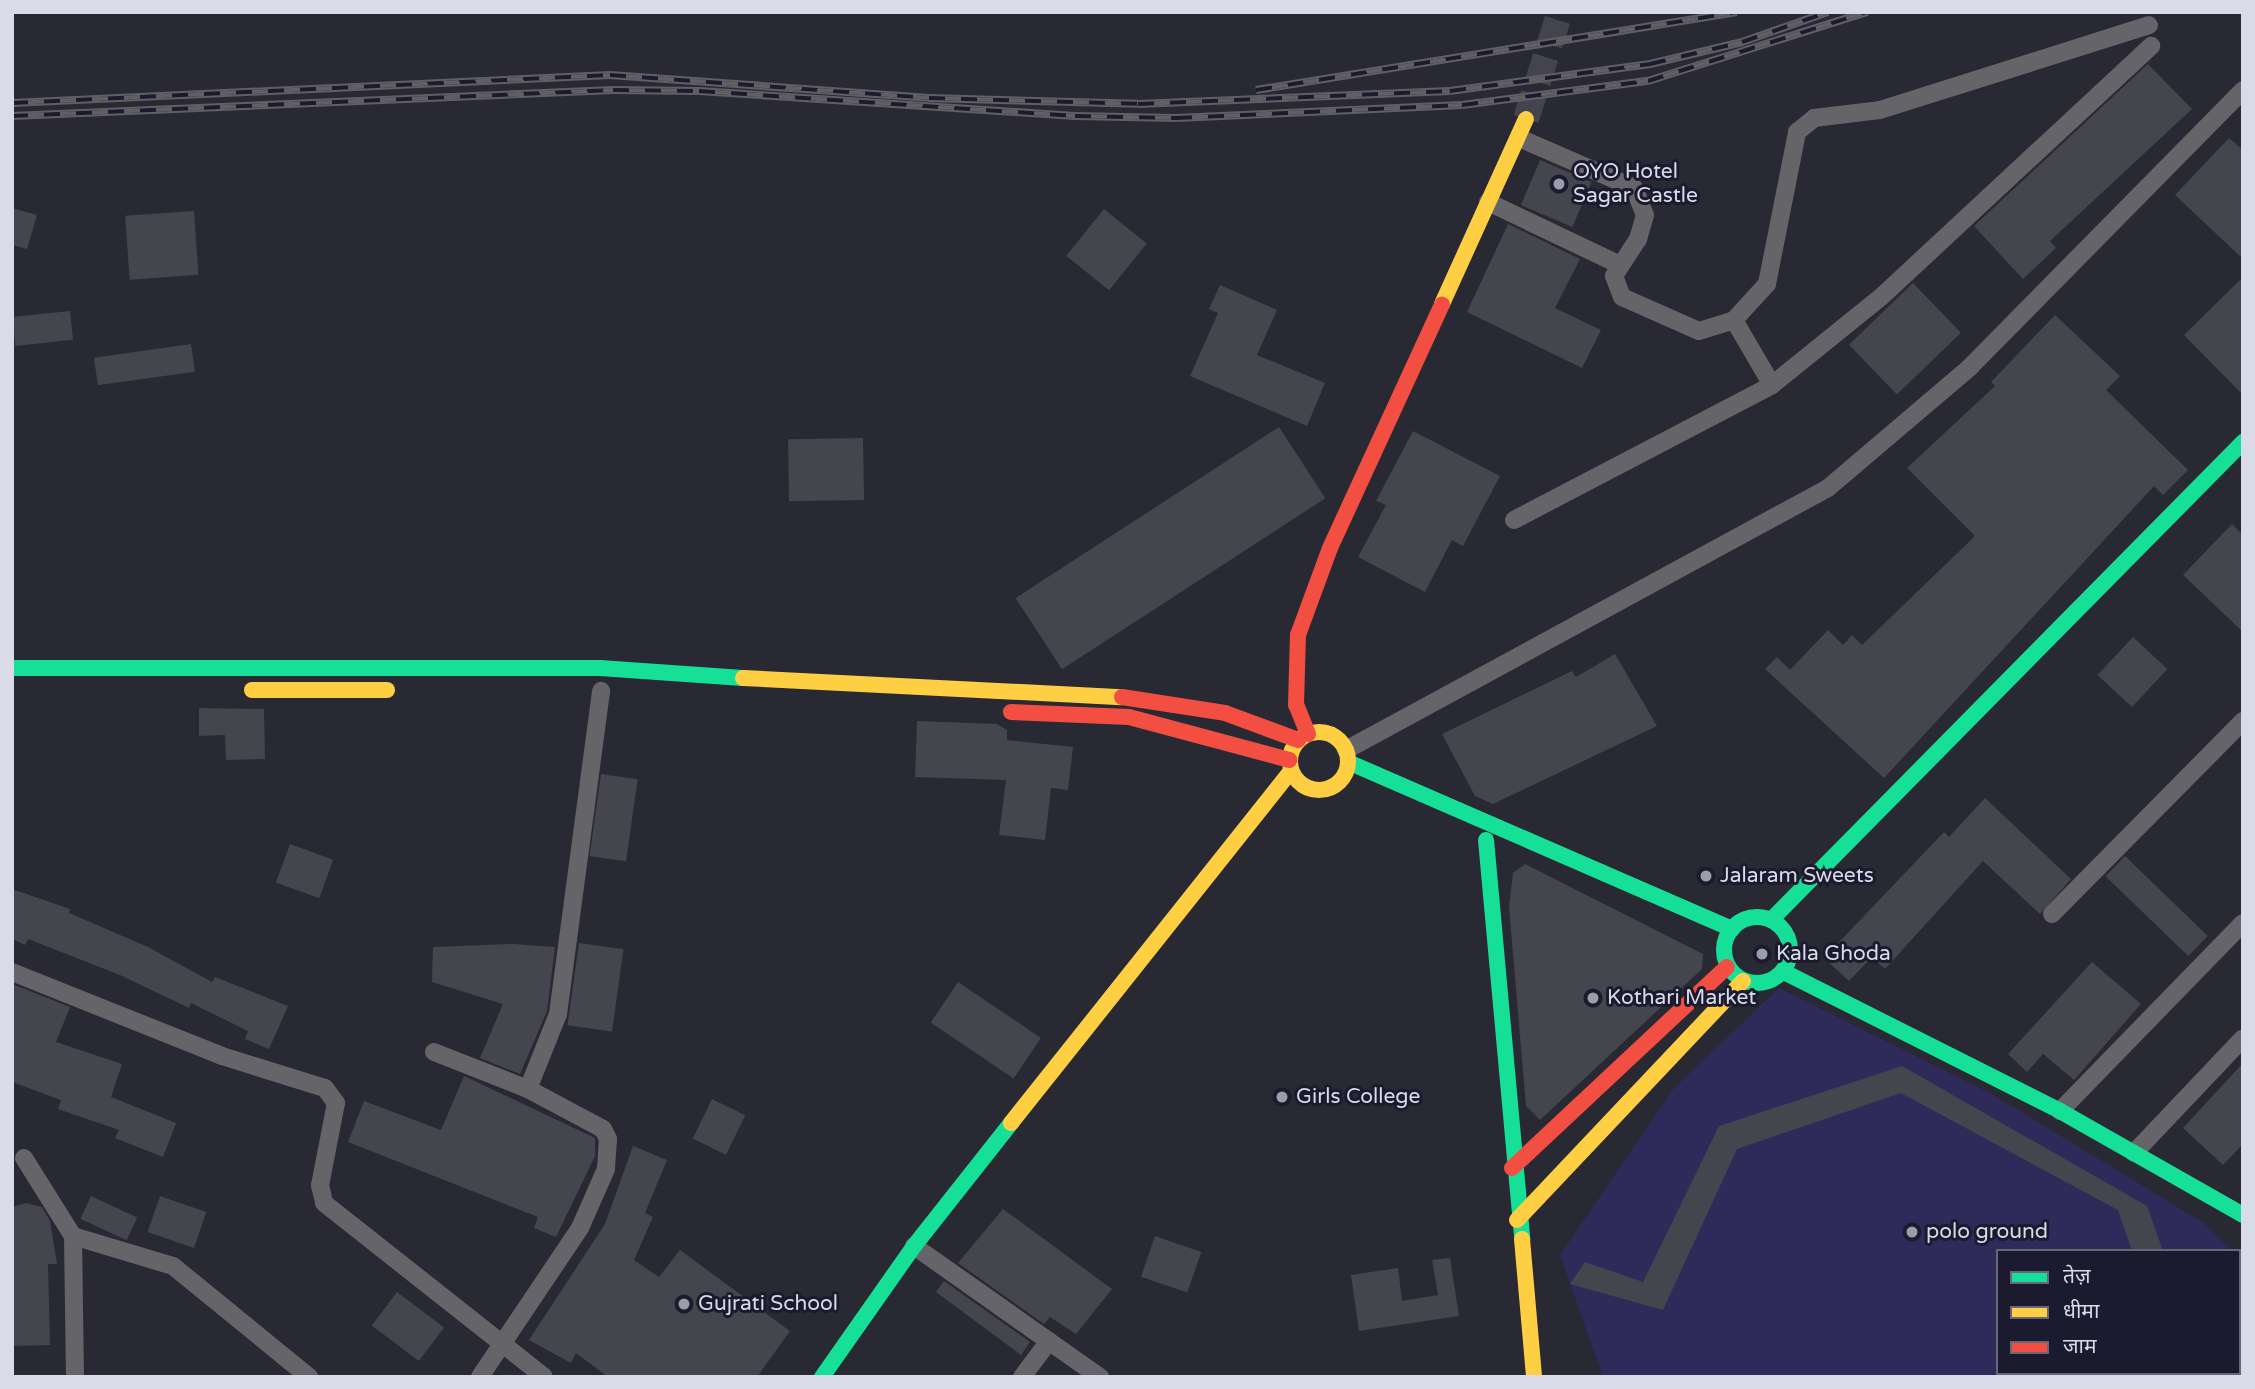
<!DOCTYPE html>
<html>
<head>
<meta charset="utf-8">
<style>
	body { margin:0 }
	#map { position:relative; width:2255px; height:1389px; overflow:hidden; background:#292933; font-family:"Varela Round","Noto Sans Devanagari",sans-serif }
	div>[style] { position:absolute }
	.green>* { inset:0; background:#2e2a59 }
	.building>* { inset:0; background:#45454e; transform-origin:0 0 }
	.secondary-tunnel>* { height:26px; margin-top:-13px; transform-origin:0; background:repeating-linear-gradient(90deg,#44444e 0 26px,transparent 0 39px) }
	.street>* { height:18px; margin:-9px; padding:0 9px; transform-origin:9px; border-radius:9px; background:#656569 }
	.fast>* { height:16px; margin:-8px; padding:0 8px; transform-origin:8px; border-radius:8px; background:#16e098 }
	.fast>.ring { margin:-8px; padding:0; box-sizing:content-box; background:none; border:16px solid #16e098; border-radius:50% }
	.slow>* { height:16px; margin:-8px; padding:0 8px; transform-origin:8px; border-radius:8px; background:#ffcf43 }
	.slow>.ring { margin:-8px; padding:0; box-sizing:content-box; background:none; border:16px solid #ffcf43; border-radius:50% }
	.jam>* { height:16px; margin:-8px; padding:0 8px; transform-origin:8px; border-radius:8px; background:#f24e42 }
	.rail>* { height:8px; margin-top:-4px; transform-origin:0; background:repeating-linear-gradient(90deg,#1b1a2e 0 16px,#5f5f65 0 32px); box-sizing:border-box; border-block:2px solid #5f5f65 }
	.dots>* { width:19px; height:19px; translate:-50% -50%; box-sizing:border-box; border:4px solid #1b1a2e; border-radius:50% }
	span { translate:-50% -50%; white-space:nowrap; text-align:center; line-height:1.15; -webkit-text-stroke:6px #1b1a2e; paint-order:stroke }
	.poi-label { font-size:21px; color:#dadbe8 }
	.left { translate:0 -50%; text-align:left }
	.frame { position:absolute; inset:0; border:14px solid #dadbe8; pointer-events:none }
	.legend { position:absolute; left:1996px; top:1249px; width:245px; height:126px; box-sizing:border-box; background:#1b1a2e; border:2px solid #676778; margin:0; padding:9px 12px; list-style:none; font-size:21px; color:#dadbe8 }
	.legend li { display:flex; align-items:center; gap:14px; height:35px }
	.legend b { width:35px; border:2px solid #676778 }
</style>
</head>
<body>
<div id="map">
	<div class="green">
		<div style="clip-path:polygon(1779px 988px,1990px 1093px,2204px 1223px,2232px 1251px,1998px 1251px,1998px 1373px,2239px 1373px,2239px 1257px,2243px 1377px,1603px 1377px,1560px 1255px,1674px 1088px)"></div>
	</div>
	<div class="building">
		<div style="clip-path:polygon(2148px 64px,2192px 109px,2050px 241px,2056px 248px,2023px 279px,1974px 226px)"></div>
		<div style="clip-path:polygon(2229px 138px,2243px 150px,2243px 259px,2175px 195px)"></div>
		<div style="left:1540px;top:160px;width:56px;height:49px;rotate:23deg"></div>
		<div style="clip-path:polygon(12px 208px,37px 215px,27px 249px,12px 245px)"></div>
		<div style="left:1104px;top:209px;width:55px;height:60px;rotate:39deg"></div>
		<div style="left:194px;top:211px;width:64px;height:69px;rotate:86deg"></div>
		<div style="clip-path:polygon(1508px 224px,1580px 259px,1555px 308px,1601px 330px,1582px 368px,1467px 312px)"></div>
		<div style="clip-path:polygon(2243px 277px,2243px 395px,2184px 335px)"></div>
		<div style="left:1913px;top:283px;width:69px;height:89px;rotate:46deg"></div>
		<div style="clip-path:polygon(1220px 285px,1277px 310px,1257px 355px,1325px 383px,1307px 426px,1190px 376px,1218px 313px,1209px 309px)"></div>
		<div style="left:70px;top:311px;width:29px;height:58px;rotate:84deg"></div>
		<div style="clip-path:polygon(2055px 315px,2120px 376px,2106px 390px,2188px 470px,2163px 495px,2154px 486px,1884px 778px,1765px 669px,1777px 657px,1790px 670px,1828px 630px,1843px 645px,1852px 635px,1862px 645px,1975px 536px,1907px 468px,1995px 386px,1991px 382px)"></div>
		<div style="left:191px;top:344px;width:28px;height:98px;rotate:82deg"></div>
		<div style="left:1279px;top:427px;width:85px;height:314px;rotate:57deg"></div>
		<div style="clip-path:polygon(1413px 431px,1500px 476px,1463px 546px,1452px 540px,1425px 592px,1358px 557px,1386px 505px,1376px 501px)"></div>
		<div style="left:863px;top:438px;width:62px;height:75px;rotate:89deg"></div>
		<div style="clip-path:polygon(2232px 524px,2243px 535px,2243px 632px,2183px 575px)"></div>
		<div style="left:2133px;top:637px;width:47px;height:52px;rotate:43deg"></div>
		<div style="clip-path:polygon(1615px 654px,1657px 726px,1493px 804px,1475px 796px,1442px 734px,1572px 671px,1576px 677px)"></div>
		<div style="clip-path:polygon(199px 708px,264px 709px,265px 759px,226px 760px,225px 735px,199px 736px)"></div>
		<div style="clip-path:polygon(917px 721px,997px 724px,1007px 730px,1007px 740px,1073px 747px,1068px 790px,1051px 788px,1045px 840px,999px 835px,1006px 780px,915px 777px)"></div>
		<div style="left:601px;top:774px;width:37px;height:83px;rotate:8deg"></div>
		<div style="clip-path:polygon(1985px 798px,2071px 879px,2040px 914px,1983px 861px,1885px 969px,1872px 957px,1849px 981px,1824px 958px,1944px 832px,1949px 837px)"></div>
		<div style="left:290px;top:844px;width:46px;height:41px;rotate:20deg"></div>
		<div style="left:2125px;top:856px;width:115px;height:28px;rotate:44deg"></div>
		<div style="clip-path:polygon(1525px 864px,1703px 954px,1702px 969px,1540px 1120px,1526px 1106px,1509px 907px,1513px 873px)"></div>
		<div style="clip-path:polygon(12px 889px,70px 909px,69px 913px,148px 947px,212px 982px,215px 977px,288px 1006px,269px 1049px,245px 1039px,248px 1031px,191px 1003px,189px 1008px,120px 975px,28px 939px,25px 945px,12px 939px)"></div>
		<div style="left:579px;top:943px;width:45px;height:83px;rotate:8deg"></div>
		<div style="clip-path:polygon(513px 944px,555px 947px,547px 1011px,520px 1074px,480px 1058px,503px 1004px,432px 982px,433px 947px)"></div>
		<div style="clip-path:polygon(2092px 962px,2141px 1004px,2074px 1080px,2043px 1054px,2027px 1072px,2008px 1054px)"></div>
		<div style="left:958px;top:982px;width:100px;height:49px;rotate:34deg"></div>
		<div style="clip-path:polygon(12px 984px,70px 1007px,56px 1042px,122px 1064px,111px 1097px,176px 1123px,163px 1157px,115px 1138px,119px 1130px,58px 1109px,61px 1100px,12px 1082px)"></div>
		<div style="clip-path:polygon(2243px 1063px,2243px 1144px,2223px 1165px,2183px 1128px)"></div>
		<div style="clip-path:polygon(1902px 1066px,2147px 1206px,2163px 1251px,2132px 1251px,2118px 1210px,1901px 1093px,1737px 1149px,1663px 1310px,1570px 1284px,1585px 1262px,1643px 1282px,1719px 1126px)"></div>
		<div style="clip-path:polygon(464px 1076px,595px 1138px,595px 1156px,556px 1237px,534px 1228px,538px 1217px,348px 1142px,364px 1101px,441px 1130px)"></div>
		<div style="left:712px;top:1099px;width:37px;height:44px;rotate:26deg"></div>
		<div style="clip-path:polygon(633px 1146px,667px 1160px,645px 1213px,653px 1217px,634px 1260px,659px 1277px,680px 1250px,790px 1331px,757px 1377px,608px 1377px,576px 1353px,571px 1363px,529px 1340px,605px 1224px)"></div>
		<div style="left:91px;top:1196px;width:51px;height:25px;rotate:25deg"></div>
		<div style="left:160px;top:1196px;width:49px;height:38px;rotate:19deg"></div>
		<div style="clip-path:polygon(26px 1203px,42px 1207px,50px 1221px,57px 1264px,48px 1264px,50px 1345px,12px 1346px,12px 1207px)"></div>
		<div style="clip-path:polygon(1003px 1209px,1112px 1289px,1076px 1334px,1050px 1317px,1044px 1324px,958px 1263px)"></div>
		<div style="left:1155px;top:1236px;width:49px;height:43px;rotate:19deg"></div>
		<div style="clip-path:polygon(1450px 1258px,1459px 1316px,1359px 1331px,1351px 1275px,1398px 1268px,1402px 1301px,1438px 1295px,1432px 1260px)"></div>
		<div style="clip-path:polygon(944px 1281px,1030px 1342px,1021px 1355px,936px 1292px)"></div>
		<div style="left:397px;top:1292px;width:59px;height:42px;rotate:37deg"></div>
	</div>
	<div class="secondary-tunnel">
		<div style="left:1526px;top:119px;width:112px;rotate:-72.4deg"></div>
	</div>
	<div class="street">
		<div style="left:1519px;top:138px;width:125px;rotate:23.5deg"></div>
		<div style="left:1634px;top:188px;width:29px;rotate:68deg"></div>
		<div style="left:1645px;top:215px;width:25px;rotate:106deg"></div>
		<div style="left:1638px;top:239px;width:44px;rotate:123deg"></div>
		<div style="left:1614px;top:276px;width:22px;rotate:69deg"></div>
		<div style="left:1622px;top:297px;width:84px;rotate:23.8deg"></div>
		<div style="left:1699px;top:331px;width:37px;rotate:-17deg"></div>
		<div style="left:1734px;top:320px;width:49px;rotate:-47.5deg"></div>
		<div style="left:1767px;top:284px;width:155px;rotate:-78.8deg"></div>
		<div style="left:1797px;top:132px;width:22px;rotate:-39deg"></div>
		<div style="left:1814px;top:118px;width:66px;rotate:-6.9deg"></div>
		<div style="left:1880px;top:110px;width:282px;rotate:-17.5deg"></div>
		<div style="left:1488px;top:202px;width:146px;rotate:25.5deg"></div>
		<div style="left:1734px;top:320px;width:75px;rotate:59.7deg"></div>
		<div style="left:1514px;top:520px;width:291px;rotate:-27.6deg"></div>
		<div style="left:1772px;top:385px;width:140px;rotate:-38.9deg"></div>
		<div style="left:1881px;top:297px;width:369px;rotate:-42.9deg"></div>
		<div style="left:1346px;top:750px;width:549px;rotate:-28.53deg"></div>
		<div style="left:1828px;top:488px;width:187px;rotate:-40.4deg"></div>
		<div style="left:1970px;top:367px;width:389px;rotate:-45.4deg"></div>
		<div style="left:2052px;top:914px;width:272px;rotate:-45.3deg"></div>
		<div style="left:12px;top:972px;width:226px;rotate:21.8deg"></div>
		<div style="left:222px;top:1056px;width:108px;rotate:17.3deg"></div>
		<div style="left:325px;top:1088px;width:19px;rotate:54deg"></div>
		<div style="left:336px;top:1103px;width:84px;rotate:101deg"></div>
		<div style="left:320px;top:1185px;width:18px;rotate:77deg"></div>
		<div style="left:324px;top:1203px;width:280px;rotate:38.3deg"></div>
		<div style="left:434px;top:1052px;width:101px;rotate:21.5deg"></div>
		<div style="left:528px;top:1089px;width:85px;rotate:28.1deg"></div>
		<div style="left:603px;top:1129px;width:11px;rotate:63deg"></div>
		<div style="left:608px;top:1139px;width:30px;rotate:94deg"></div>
		<div style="left:606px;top:1169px;width:64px;rotate:113.8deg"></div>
		<div style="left:580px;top:1228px;width:179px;rotate:123.9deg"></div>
		<div style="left:528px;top:1089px;width:81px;rotate:-68.2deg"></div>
		<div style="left:558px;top:1014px;width:326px;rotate:-82.4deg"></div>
		<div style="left:2060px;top:1111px;width:262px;rotate:-45.8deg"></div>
		<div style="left:2134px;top:1153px;width:158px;rotate:-46.5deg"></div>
		<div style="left:24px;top:1158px;width:92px;rotate:57.9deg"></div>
		<div style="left:73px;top:1236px;width:141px;rotate:89.2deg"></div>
		<div style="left:73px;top:1236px;width:104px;rotate:16.7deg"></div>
		<div style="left:173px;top:1266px;width:176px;rotate:39.2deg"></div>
		<div style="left:914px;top:1246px;width:228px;rotate:35.2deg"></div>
		<div style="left:1022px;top:1377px;width:45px;rotate:-53.1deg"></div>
	</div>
	<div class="fast">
		<div style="left:12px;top:668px;width:588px"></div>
		<div style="left:600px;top:668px;width:143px;rotate:4deg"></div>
		<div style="left:1348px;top:762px;width:419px;rotate:23.5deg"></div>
		<div style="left:1486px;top:840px;width:401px;rotate:84.8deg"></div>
		<div class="ring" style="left:1724px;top:917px;width:50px;height:50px"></div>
		<div style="left:1771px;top:920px;width:672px;rotate:-45.36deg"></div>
		<div style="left:1784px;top:972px;width:309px;rotate:26.7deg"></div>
		<div style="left:2060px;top:1111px;width:210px;rotate:29.6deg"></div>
		<div style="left:822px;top:1377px;width:160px;rotate:-54.9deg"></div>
		<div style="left:914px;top:1246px;width:157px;rotate:-51.7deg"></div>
	</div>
	<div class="slow">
		<div style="left:1442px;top:304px;width:203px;rotate:-65.6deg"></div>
		<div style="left:743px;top:678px;width:379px;rotate:2.9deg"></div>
		<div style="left:252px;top:690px;width:135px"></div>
		<div class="ring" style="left:1290px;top:732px;width:42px;height:42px"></div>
		<div style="left:1011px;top:1123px;width:450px;rotate:-51.5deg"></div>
		<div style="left:1517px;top:1220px;width:329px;rotate:-46.6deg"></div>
		<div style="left:1522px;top:1239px;width:139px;rotate:85deg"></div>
	</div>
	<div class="jam">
		<div style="left:1122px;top:697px;width:104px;rotate:8.8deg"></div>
		<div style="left:1225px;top:713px;width:78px;rotate:20.3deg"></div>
		<div style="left:1011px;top:712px;width:118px;rotate:2.4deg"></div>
		<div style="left:1129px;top:717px;width:166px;rotate:15deg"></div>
		<div style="left:1308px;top:734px;width:31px;rotate:-112deg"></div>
		<div style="left:1296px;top:705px;width:70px;rotate:-88.4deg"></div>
		<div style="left:1298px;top:635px;width:93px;rotate:-69.8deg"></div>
		<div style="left:1330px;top:548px;width:268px;rotate:-65.3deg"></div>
		<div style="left:1512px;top:1168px;width:294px;rotate:-43.1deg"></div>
	</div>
	<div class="rail">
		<div style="left:1256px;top:90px;width:487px;rotate:-9.2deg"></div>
		<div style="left:12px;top:103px;width:599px;rotate:-2.68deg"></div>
		<div style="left:610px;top:75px;width:320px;rotate:4.1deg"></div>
		<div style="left:929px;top:98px;width:209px;rotate:1.6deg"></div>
		<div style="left:1138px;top:104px;width:312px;rotate:-2.4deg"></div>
		<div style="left:1450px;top:91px;width:202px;rotate:-7.7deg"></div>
		<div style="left:1650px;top:64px;width:95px;rotate:-13.4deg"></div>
		<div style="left:1742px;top:42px;width:91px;rotate:-19.2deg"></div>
		<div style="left:12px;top:116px;width:602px;rotate:-2.48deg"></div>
		<div style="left:613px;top:90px;width:86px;rotate:0.7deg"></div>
		<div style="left:699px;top:91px;width:377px;rotate:3.8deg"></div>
		<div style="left:1075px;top:116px;width:101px;rotate:1.1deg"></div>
		<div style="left:1176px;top:118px;width:286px;rotate:-2.6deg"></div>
		<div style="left:1462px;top:105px;width:188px;rotate:-7.4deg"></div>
		<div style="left:1648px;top:81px;width:230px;rotate:-17.5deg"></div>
	</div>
	<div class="dots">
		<div style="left:1559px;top:184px;background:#9c9da9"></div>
		<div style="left:1706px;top:876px;background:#9c9da9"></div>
		<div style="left:1762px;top:954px;background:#9c9da9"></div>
		<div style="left:1593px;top:998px;background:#9c9da9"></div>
		<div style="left:1282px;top:1097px;background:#9c9da9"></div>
		<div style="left:1912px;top:1232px;background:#9c9da9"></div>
		<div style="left:684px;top:1304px;background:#9c9da9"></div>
	</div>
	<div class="poi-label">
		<span class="left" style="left:1573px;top:184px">OYO Hotel<br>Sagar Castle</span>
		<span class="left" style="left:1720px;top:876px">Jalaram Sweets</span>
		<span class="left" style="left:1776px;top:954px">Kala Ghoda</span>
		<span class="left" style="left:1607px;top:998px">Kothari Market</span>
		<span class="left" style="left:1296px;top:1097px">Girls College</span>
		<span class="left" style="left:1926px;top:1232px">polo ground</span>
		<span class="left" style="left:698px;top:1304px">Gujrati School</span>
	</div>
	<div class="frame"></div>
	<ul class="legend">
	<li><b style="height:9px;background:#16e098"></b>तेज़</li>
	<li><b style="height:9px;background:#ffcf43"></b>धीमा</li>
	<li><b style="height:9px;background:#f24e42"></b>जाम</li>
	</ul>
</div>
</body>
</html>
